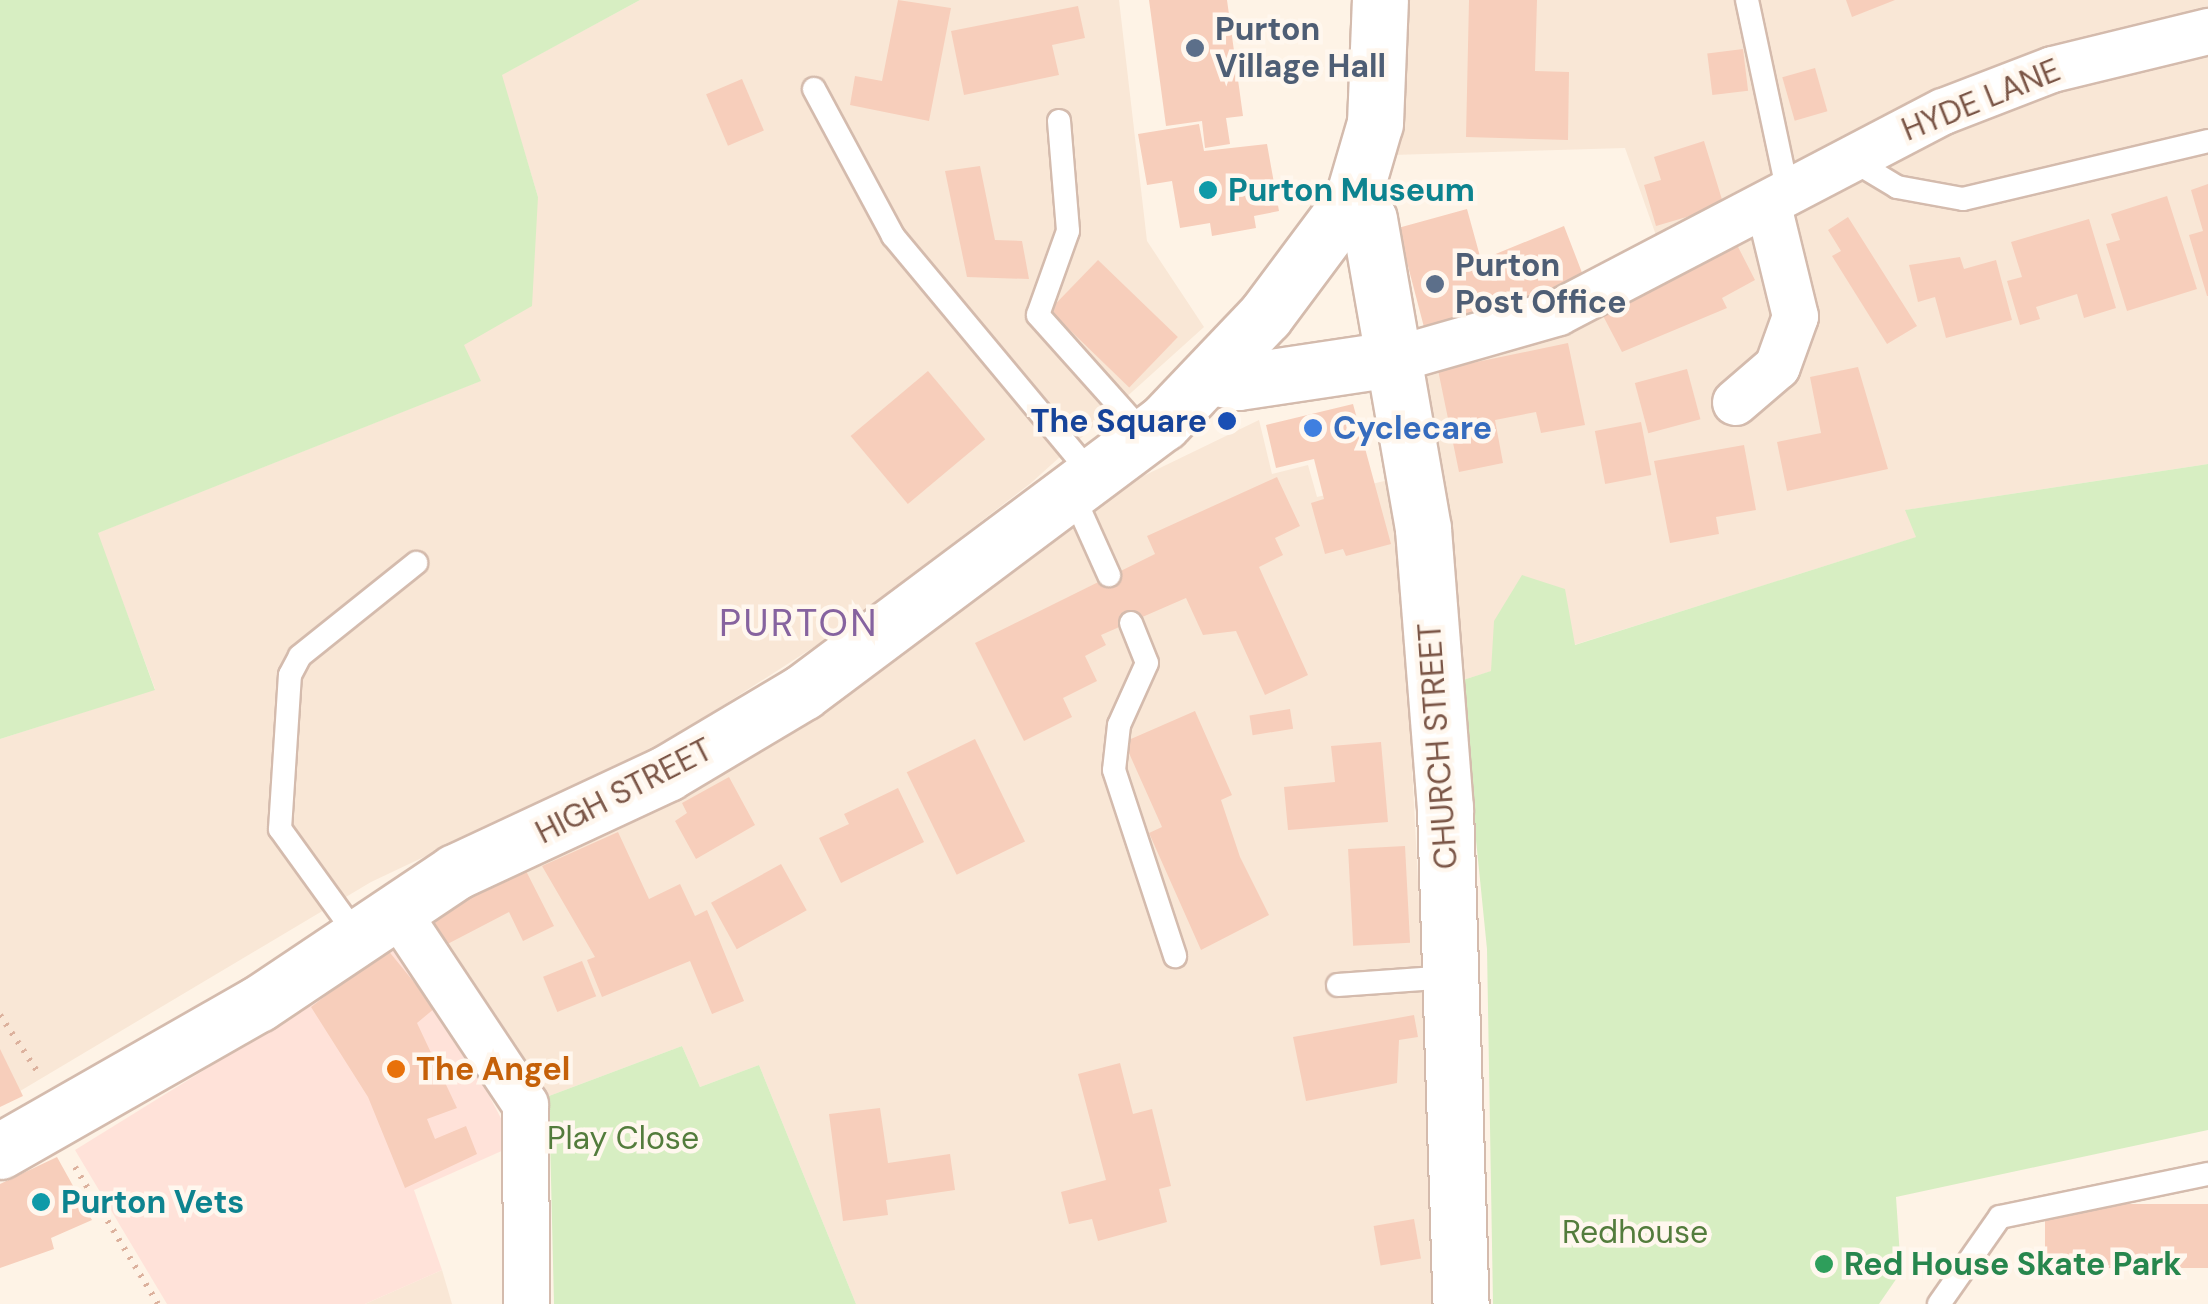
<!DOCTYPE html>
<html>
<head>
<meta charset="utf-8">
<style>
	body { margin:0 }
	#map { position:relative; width:2208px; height:1304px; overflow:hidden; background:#fef3e6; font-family:"DM Sans",sans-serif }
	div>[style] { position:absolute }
	.residential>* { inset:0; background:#f9e7d6 }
	.commercial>* { inset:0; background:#ffe2d9 }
	.green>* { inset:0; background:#d7eec2 }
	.building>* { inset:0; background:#f7cebb; transform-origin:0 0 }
	.path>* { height:6px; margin-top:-3px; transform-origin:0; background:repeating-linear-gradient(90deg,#dcb19d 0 2.5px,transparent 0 10.5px) }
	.roads { filter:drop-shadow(2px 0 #d4bbad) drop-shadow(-2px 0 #d4bbad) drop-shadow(0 2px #d4bbad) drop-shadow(0 -2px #d4bbad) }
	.service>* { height:22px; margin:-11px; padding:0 11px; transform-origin:11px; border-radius:11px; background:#fff }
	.minor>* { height:45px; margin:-22.5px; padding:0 22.5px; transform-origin:22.5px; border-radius:22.5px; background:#fff }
	.tertiary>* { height:55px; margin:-27.5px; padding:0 27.5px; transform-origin:27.5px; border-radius:27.5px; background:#fff }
	.dots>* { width:28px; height:28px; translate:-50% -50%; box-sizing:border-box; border:5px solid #fff7ee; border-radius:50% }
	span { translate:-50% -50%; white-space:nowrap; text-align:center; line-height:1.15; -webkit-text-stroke:9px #fff7ee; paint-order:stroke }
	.service-label { font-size:32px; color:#4e5e75; font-weight:700 }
	.left { translate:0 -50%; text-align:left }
	.street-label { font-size:32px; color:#7b5647 }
	.culture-label { font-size:32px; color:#0d838f; font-weight:700 }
	.transit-label { font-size:32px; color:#164399; font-weight:700 }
	.right { translate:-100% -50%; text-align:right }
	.shop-label { font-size:32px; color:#366cbe; font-weight:700 }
	.food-label { font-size:32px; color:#c56008; font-weight:700 }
	.park-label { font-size:32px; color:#537c3c }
	.leisure-label { font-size:32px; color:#27864d; font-weight:700 }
	.quarter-label { font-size:38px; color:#86639f; letter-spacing:2.5px }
</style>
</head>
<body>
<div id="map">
	<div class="residential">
		<div style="clip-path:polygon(640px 0,1119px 0,1147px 241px,1204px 327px,1031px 483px,837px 632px,665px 743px,371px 882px,0 1103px,0 739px,155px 689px,97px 533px,480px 381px,463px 345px,538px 197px,501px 75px)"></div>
		<div style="clip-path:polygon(1394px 0,2208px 0,2208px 464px,1906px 510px,1917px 537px,1460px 681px,1410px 370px,1663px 255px,1625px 148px,1392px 155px)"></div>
		<div style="clip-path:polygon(1259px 420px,1272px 474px,1308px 465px,1317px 497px,1397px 478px,1440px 1304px,856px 1304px,759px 1065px,700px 1087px,682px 1046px,549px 1096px,408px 923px,845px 690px,1133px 481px)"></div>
		<div style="clip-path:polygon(442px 1270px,452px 1304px,365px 1304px)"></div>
	</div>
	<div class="commercial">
		<div style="clip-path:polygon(389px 944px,441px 1004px,515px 1145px,414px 1190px,442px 1270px,365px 1304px,167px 1304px,75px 1150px,306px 1007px)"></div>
	</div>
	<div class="green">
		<div style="clip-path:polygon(0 0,640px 0,502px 75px,538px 197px,532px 306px,464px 345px,481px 381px,98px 533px,155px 690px,0 739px)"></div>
		<div style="clip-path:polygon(2208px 464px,2208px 1130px,1896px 1197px,1901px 1272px,1879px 1304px,1493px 1304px,1487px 949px,1460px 681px,1491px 671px,1494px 621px,1522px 575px,1565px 589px,1575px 645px,1916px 537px,1905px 510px)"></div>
		<div style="clip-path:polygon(682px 1046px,700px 1087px,759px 1065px,856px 1304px,554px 1304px,549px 1096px)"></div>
	</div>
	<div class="building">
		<div style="clip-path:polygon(898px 0,951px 8px,929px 121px,850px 105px,855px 76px,882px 81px)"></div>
		<div style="clip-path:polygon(1149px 0,1227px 0,1243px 116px,1226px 118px,1230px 144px,1205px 148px,1202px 121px,1166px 126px)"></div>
		<div style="clip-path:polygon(1469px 0,1537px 0,1535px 71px,1569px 72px,1568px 140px,1466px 137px)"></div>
		<div style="clip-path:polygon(1846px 0,1895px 0,1852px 17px)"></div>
		<div style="clip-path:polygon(1078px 6px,1085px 38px,1052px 45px,1059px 75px,964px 95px,951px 31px)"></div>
		<div style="left:1743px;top:49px;width:42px;height:36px;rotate:83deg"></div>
		<div style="left:1815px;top:68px;width:45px;height:34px;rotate:74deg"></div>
		<div style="left:742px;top:79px;width:56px;height:39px;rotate:67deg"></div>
		<div style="clip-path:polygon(1199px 124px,1204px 151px,1267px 144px,1279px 211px,1254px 216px,1256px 228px,1212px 236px,1210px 223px,1180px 228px,1172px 181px,1147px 185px,1138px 134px)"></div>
		<div style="clip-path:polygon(1704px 141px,1724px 206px,1656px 226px,1644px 185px,1661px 180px,1654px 157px)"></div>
		<div style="clip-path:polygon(980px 166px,995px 240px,1022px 241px,1029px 279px,967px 277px,945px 171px)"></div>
		<div style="clip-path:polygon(2208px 184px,2208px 296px,2207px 296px,2189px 235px,2203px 231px,2191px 190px)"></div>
		<div style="clip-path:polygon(2167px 196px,2197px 289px,2127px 311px,2106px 244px,2120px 240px,2111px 214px)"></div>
		<div style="clip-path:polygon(1467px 209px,1481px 260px,1564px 226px,1586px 283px,1425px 331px,1398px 228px)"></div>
		<div style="clip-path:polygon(1848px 217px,1917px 326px,1887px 344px,1832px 256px,1841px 251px,1828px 230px)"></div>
		<div style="clip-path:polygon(2089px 219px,2116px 308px,2084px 318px,2077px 294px,2036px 307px,2040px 319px,2020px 325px,2007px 281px,2022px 277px,2011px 242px)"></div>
		<div style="clip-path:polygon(1734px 239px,1755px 280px,1722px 298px,1727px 308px,1622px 352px,1600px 310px)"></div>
		<div style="clip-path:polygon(1960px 257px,1964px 269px,1996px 260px,2012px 320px,1946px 338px,1935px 297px,1918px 302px,1909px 265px)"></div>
		<div style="left:1098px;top:260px;width:111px;height:70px;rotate:44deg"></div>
		<div style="clip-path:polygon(1568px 343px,1585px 425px,1541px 433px,1536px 412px,1495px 420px,1503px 463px,1459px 472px,1438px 370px)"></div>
		<div style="clip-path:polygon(1858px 367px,1888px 469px,1787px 491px,1777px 442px,1821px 433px,1810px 377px)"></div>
		<div style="left:1687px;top:369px;width:52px;height:54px;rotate:75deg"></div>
		<div style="left:928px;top:371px;width:89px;height:101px;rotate:50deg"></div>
		<div style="clip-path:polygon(1353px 404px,1391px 544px,1346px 556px,1343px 549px,1325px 554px,1311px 503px,1324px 499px,1314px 459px,1276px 468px,1266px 425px)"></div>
		<div style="left:1641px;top:422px;width:54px;height:47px;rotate:79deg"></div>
		<div style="clip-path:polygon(1744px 445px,1756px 510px,1716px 517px,1719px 534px,1670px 543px,1654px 461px)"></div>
		<div style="clip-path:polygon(1277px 477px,1300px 526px,1275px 538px,1283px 555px,1259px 567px,1308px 675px,1265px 695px,1236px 631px,1203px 635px,1186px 598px,1101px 635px,1106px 645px,1085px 656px,1097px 681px,1063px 698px,1072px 717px,1024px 741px,975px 643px,1155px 554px,1147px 536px)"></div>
		<div style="left:1290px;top:709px;width:20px;height:41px;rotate:81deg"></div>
		<div style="clip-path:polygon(1195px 711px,1232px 795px,1221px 800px,1240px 857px,1269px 915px,1201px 950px,1149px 833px,1162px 827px,1124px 742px)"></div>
		<div style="left:975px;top:739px;width:114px;height:76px;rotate:64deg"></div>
		<div style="clip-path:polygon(1381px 742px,1388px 822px,1288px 830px,1284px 787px,1335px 782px,1331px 746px)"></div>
		<div style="clip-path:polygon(729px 777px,755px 825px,696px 859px,675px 821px,687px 813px,682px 803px)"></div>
		<div style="clip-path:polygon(898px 788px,924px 842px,841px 883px,819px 838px,849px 824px,844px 814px)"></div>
		<div style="clip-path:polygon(618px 832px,649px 899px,680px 884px,695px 916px,707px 910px,744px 1001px,712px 1014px,690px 961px,602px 997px,587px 960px,595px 957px,542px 866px)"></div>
		<div style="left:1405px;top:846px;width:97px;height:57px;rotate:87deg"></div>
		<div style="left:781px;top:864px;width:53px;height:80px;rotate:61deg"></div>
		<div style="clip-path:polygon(524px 867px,554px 926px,523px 941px,509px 912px,436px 950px,420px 919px)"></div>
		<div style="clip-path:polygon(387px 949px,435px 1008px,417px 1023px,457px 1108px,427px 1119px,435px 1139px,466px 1126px,477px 1154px,405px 1188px,368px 1097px,311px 1007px)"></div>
		<div style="left:582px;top:961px;width:38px;height:42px;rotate:68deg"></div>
		<div style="clip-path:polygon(1414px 1015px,1418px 1037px,1399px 1040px,1397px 1083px,1306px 1101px,1293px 1037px)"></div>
		<div style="clip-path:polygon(0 1049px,23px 1096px,0 1107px)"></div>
		<div style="clip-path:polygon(1120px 1063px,1133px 1114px,1152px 1109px,1171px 1186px,1159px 1189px,1167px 1222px,1098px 1241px,1092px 1219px,1069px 1224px,1061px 1192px,1106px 1180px,1078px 1074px)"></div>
		<div style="clip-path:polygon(880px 1108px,888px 1163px,950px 1154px,955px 1190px,886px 1200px,888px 1215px,843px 1221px,829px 1114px)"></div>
		<div style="clip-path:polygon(57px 1157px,92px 1220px,51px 1238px,54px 1249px,0 1268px,0 1184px)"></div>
		<div style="left:2208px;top:1204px;width:64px;height:163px;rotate:90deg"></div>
		<div style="left:1414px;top:1219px;width:40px;height:41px;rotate:80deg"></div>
	</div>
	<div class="path">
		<div style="left:0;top:1015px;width:67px;rotate:56.5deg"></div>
		<div style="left:75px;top:1167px;width:160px;rotate:58.8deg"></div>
	</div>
	<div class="roads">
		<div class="service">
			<div style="left:1747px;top:0;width:197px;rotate:78deg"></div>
			<div style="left:814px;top:89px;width:167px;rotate:61.7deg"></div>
			<div style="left:893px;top:236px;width:311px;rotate:50.2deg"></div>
			<div style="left:1059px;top:121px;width:110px;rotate:85.3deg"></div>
			<div style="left:1068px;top:231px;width:89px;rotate:109.7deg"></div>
			<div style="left:1038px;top:315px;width:162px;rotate:48.2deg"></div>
			<div style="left:1849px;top:158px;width:56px;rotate:31.1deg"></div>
			<div style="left:1897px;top:187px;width:67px;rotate:10.3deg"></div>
			<div style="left:1963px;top:199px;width:252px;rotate:-13.3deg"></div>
			<div style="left:1073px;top:495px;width:88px;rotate:65.8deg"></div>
			<div style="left:1131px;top:623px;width:43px;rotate:68.2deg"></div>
			<div style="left:1147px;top:663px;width:68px;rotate:114.3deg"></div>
			<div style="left:1119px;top:725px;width:45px;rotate:96.3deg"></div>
			<div style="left:1114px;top:770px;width:196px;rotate:71.8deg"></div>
			<div style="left:358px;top:937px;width:133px;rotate:-125.8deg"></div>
			<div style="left:280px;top:829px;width:154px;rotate:-86.3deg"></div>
			<div style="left:290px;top:675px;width:21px;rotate:-62deg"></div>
			<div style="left:300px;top:656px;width:149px;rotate:-38.7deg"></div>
			<div style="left:1338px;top:985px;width:112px;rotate:-4.1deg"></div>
			<div style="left:1939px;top:1304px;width:106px;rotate:-55deg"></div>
			<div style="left:2000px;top:1217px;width:212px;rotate:-11.7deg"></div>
		</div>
		<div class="minor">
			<div style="left:1398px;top:358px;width:166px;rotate:-16deg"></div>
			<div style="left:1558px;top:312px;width:434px;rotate:-27.6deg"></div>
			<div style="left:1943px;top:111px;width:117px;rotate:-21.1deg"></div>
			<div style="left:2052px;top:69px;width:161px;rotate:-13.7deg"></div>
			<div style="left:1735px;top:402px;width:55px;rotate:-40.6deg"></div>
			<div style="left:1777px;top:366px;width:53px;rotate:-70.2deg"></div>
			<div style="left:1795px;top:316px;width:114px;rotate:-103.7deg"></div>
			<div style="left:396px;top:910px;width:233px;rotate:56.4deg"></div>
			<div style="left:525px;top:1104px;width:200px;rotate:89.7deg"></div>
		</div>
		<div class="tertiary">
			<div style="left:1353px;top:198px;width:26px;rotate:53deg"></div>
			<div style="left:1369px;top:219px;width:315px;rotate:80.1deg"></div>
			<div style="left:1423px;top:529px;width:280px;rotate:85.5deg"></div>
			<div style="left:1445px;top:808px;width:496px;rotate:88.2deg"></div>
			<div style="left:1212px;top:377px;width:26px;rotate:11deg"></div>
			<div style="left:1238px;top:382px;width:162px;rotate:-8.5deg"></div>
			<div style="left:0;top:1151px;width:297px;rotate:-29.7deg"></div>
			<div style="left:258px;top:1004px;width:237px;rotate:-33.8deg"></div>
			<div style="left:455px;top:872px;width:234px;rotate:-25deg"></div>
			<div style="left:667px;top:773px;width:158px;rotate:-30.8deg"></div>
			<div style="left:803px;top:692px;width:449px;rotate:-36.8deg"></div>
			<div style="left:1163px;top:423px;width:148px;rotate:-46.4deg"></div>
			<div style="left:1265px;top:316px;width:147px;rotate:-53.3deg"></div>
			<div style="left:1353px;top:198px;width:78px;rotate:-73.7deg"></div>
			<div style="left:1375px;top:123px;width:123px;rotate:-87.7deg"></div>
		</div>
	</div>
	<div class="dots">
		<div style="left:1195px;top:48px;background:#5c6f8a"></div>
		<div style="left:1208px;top:190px;background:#0f9aa8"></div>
		<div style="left:1435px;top:284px;background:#5c6f8a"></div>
		<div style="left:1227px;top:421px;background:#1a4fb4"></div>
		<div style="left:1313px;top:428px;background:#3f7fe0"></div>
		<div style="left:396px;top:1069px;background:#e8710a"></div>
		<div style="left:41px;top:1202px;background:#0f9aa8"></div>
		<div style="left:1824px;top:1264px;background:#2e9e5b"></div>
	</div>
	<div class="service-label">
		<span class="left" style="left:1215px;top:48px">Purton<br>Village Hall</span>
		<span class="left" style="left:1455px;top:284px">Purton<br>Post Office</span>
	</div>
	<div class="street-label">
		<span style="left:1981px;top:100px;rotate:-22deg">HYDE LANE</span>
		<span style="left:1438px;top:746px;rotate:-94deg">CHURCH STREET</span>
		<span style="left:624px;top:791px;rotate:-27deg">HIGH STREET</span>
	</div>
	<div class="culture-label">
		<span class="left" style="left:1228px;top:190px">Purton Museum</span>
		<span class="left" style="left:61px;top:1202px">Purton Vets</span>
	</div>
	<div class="transit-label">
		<span class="right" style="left:1207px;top:421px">The Square</span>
	</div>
	<div class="shop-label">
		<span class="left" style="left:1333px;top:428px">Cyclecare</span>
	</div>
	<div class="food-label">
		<span class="left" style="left:416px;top:1069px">The Angel</span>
	</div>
	<div class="park-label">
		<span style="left:623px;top:1138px">Play Close</span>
		<span style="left:1635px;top:1232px">Redhouse</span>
	</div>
	<div class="leisure-label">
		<span class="left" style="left:1844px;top:1264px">Red House Skate Park</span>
	</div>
	<div class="quarter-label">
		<span style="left:799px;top:624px">PURTON</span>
	</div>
</div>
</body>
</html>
